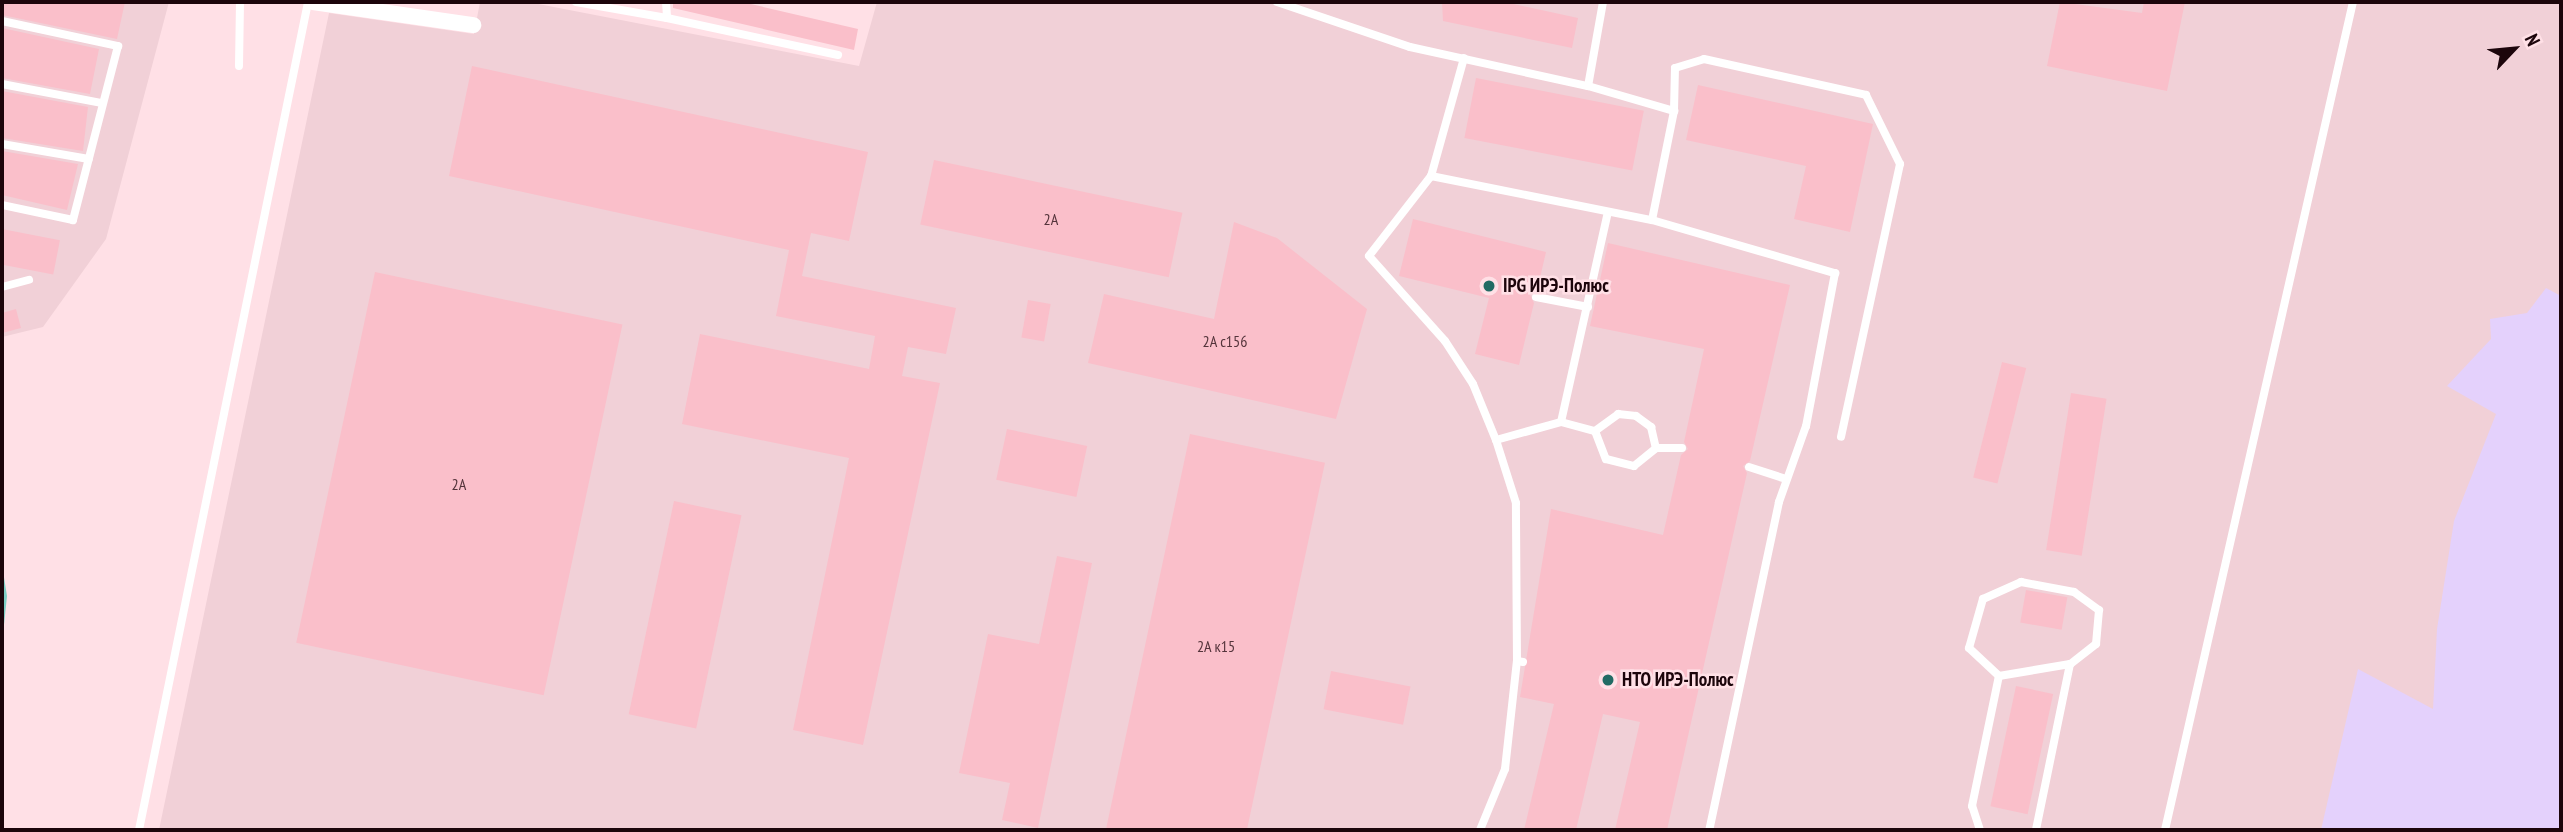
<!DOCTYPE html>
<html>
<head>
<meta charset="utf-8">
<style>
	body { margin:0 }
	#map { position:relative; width:2563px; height:832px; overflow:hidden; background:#ffe0e6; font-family:"PT Sans Narrow",sans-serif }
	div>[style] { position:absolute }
	.built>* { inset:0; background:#f1d0d7 }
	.green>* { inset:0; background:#e4d1fc }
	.water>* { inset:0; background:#7ecfc5 }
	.building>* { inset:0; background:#fabfca; transform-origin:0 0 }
	.lane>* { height:8px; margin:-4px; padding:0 4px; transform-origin:4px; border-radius:4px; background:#fff }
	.street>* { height:16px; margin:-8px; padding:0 8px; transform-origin:8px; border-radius:8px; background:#fff }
	.dots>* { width:19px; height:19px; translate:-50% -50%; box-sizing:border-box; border:4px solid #ffe0e6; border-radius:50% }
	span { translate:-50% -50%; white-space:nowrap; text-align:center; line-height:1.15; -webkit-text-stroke:5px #ffe0e6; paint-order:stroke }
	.number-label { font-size:16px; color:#54343b }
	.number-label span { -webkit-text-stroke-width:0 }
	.poi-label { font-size:19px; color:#1c050b; font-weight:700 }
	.left { translate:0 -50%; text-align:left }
	.frame { position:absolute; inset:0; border:4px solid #1c050b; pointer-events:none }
	.north { position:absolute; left:2479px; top:14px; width:70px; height:70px; -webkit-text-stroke:5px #ffe0e6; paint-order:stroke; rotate:64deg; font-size:19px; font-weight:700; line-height:28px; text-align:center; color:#1c050b }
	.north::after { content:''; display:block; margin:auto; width:24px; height:32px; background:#1c050b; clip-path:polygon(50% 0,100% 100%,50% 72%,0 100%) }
</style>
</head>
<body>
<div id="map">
	<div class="built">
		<div style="clip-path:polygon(2px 2px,169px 2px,106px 239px,43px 327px,2px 337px)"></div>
		<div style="clip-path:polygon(480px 2px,528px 2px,859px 66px,877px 2px,2561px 2px,2561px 830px,159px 830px,329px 13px,474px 34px)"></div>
	</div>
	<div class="green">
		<div style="clip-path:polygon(2546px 288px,2561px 296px,2561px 830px,2321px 830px,2358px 669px,2433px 709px,2437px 629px,2454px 521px,2496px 414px,2447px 386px,2491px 339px,2490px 319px,2527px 313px)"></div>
	</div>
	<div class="water">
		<div style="clip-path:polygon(2px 565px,7px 596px,2px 644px)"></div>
	</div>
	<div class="building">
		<div style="clip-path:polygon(2px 2px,125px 2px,117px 39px,2px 15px)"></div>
		<div style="clip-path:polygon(673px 2px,742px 2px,858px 29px,854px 50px,673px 8px)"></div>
		<div style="clip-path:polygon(1442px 2px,1504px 2px,1578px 18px,1572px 48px,1443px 21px)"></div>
		<div style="clip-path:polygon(2060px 2px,2142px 13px,2144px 2px,2185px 2px,2167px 91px,2047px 66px)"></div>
		<div style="clip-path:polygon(2px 28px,99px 49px,90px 94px,2px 78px)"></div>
		<div style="clip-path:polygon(472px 66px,868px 152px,849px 241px,811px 233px,802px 276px,956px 308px,946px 354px,908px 347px,902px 376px,940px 383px,863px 745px,793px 730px,849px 458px,682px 424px,700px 334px,869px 369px,875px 336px,776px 316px,789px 250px,449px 176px)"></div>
		<div style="left:1476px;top:78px;width:171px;height:61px;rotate:11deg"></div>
		<div style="clip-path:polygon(1698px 85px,1873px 124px,1850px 232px,1794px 219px,1806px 166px,1686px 140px)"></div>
		<div style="clip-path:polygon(2px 91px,88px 107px,83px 151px,2px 138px)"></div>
		<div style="clip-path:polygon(2px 151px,78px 164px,67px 210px,2px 195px)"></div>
		<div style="left:934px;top:160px;width:254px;height:66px;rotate:12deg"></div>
		<div style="clip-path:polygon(1413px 219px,1546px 252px,1537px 291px,1530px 295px,1534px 303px,1519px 365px,1475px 354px,1489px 298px,1399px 276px)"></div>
		<div style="clip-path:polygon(1234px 222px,1277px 238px,1367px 309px,1336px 419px,1088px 363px,1104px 294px,1214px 319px)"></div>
		<div style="left:2px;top:229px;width:59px;height:35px;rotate:11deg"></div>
		<div style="clip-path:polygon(1608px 243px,1790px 285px,1750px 461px,1743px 466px,1747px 473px,1667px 830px,1615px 830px,1640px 722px,1603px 714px,1576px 830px,1524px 830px,1554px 704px,1520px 697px,1551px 509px,1663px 535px,1681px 455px,1688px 449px,1684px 442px,1704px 349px,1590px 326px)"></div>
		<div style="left:375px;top:272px;width:253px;height:379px;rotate:12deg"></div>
		<div style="left:1028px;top:300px;width:23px;height:38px;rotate:10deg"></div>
		<div style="clip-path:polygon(16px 309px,21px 328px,2px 333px,2px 313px)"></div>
		<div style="left:2002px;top:362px;width:25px;height:119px;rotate:14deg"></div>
		<div style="left:2071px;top:393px;width:36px;height:159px;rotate:9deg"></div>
		<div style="left:1007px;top:429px;width:82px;height:52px;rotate:12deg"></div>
		<div style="left:1190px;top:434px;width:138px;height:405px;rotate:12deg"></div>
		<div style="left:674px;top:501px;width:69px;height:218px;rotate:12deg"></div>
		<div style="clip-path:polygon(1057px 556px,1092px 563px,1038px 828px,1002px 820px,1010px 783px,959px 773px,988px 634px,1039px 644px)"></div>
		<div style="left:2026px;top:590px;width:42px;height:33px;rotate:10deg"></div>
		<div style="left:1331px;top:671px;width:81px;height:39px;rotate:11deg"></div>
		<div style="left:2016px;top:686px;width:38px;height:123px;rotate:12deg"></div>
	</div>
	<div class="lane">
		<div style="left:576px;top:2px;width:92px;rotate:10deg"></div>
		<div style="left:666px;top:2px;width:16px;rotate:86deg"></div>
		<div style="left:667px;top:18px;width:175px;rotate:12.2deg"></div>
		<div style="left:1277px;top:2px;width:140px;rotate:18.7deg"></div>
		<div style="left:1410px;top:47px;width:182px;rotate:12.4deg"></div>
		<div style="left:1603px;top:2px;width:85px;rotate:100.1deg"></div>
		<div style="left:1588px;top:86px;width:90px;rotate:16.2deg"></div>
		<div style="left:1674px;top:111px;width:111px;rotate:101.4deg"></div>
		<div style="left:2px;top:21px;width:119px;rotate:12.2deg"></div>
		<div style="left:118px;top:46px;width:180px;rotate:104.5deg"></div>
		<div style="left:73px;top:220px;width:73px;rotate:-168.1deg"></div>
		<div style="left:1464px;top:58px;width:123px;rotate:105.6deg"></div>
		<div style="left:1431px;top:176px;width:101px;rotate:127.8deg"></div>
		<div style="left:1369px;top:256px;width:114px;rotate:48.2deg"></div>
		<div style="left:1445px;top:341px;width:51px;rotate:56.9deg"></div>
		<div style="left:1473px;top:384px;width:61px;rotate:67.7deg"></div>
		<div style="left:239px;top:66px;width:64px;rotate:-89.1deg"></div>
		<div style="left:2px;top:84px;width:102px;rotate:10.8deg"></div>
		<div style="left:1674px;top:111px;width:43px;rotate:-88.7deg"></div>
		<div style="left:1675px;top:68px;width:30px;rotate:-17deg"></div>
		<div style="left:1704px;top:59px;width:166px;rotate:12.5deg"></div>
		<div style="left:1866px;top:95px;width:77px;rotate:63.8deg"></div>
		<div style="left:1900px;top:164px;width:279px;rotate:102.2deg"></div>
		<div style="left:2px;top:144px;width:88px;rotate:9.8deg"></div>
		<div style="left:1431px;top:176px;width:225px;rotate:11.3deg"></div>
		<div style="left:1652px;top:220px;width:191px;rotate:16.2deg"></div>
		<div style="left:1835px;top:273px;width:156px;rotate:100.7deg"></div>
		<div style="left:1806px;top:426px;width:81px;rotate:109.6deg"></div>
		<div style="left:1779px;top:502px;width:335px;rotate:102deg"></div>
		<div style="left:2px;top:287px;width:28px;rotate:-15deg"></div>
		<div style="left:1536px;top:297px;width:53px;rotate:10.9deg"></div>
		<div style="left:1561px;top:422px;width:215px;rotate:-77.4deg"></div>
		<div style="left:1595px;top:431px;width:29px;rotate:-36deg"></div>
		<div style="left:1618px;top:414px;width:18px;rotate:6deg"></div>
		<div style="left:1636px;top:416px;width:19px;rotate:36deg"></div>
		<div style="left:1651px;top:427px;width:22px;rotate:77deg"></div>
		<div style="left:1749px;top:467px;width:39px;rotate:18deg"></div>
		<div style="left:1523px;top:662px;width:6px;rotate:-171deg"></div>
		<div style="left:1517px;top:661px;width:158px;rotate:-90.4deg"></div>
		<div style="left:1516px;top:503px;width:66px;rotate:-107.6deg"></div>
		<div style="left:1496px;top:440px;width:67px;rotate:-15.5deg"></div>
		<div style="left:1561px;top:422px;width:35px;rotate:15deg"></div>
		<div style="left:1595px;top:431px;width:30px;rotate:69deg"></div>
		<div style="left:1606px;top:459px;width:29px;rotate:14deg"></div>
		<div style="left:1634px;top:466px;width:28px;rotate:-39deg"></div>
		<div style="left:1656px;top:448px;width:26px"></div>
		<div style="left:1999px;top:676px;width:72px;rotate:-9.6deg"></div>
		<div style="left:139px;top:830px;width:845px;rotate:-78.46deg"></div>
		<div style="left:1480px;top:830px;width:66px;rotate:-67.7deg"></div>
		<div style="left:1505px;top:769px;width:109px;rotate:-83.7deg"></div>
		<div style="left:1980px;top:830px;width:25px;rotate:-108deg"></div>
		<div style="left:1972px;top:806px;width:133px;rotate:-78.3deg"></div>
		<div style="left:1999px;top:676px;width:41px;rotate:-137deg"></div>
		<div style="left:1969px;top:648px;width:51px;rotate:-74.1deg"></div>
		<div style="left:1983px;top:599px;width:42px;rotate:-24.1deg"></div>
		<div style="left:2021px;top:582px;width:54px;rotate:10.7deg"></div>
		<div style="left:2074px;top:592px;width:31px;rotate:36deg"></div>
		<div style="left:2099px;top:610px;width:34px;rotate:95deg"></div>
		<div style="left:2096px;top:644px;width:33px;rotate:142deg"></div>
		<div style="left:2070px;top:664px;width:169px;rotate:101.6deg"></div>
		<div style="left:2165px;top:830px;width:849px;rotate:-77.21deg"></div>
	</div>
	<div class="street">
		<div style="left:313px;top:2px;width:162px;rotate:8.2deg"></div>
	</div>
	<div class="dots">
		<div style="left:1489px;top:286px;background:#226b64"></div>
		<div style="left:1608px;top:680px;background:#226b64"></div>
	</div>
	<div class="number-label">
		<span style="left:1051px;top:219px">2А</span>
		<span style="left:1225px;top:341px">2А с156</span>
		<span style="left:459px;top:484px">2А</span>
		<span style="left:1216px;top:646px">2А к15</span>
	</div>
	<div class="poi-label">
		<span class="left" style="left:1503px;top:286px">IPG ИРЭ-Полюс</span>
		<span class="left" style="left:1622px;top:680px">НТО ИРЭ-Полюс</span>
	</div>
	<div class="frame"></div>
	<div class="north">N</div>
</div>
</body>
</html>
